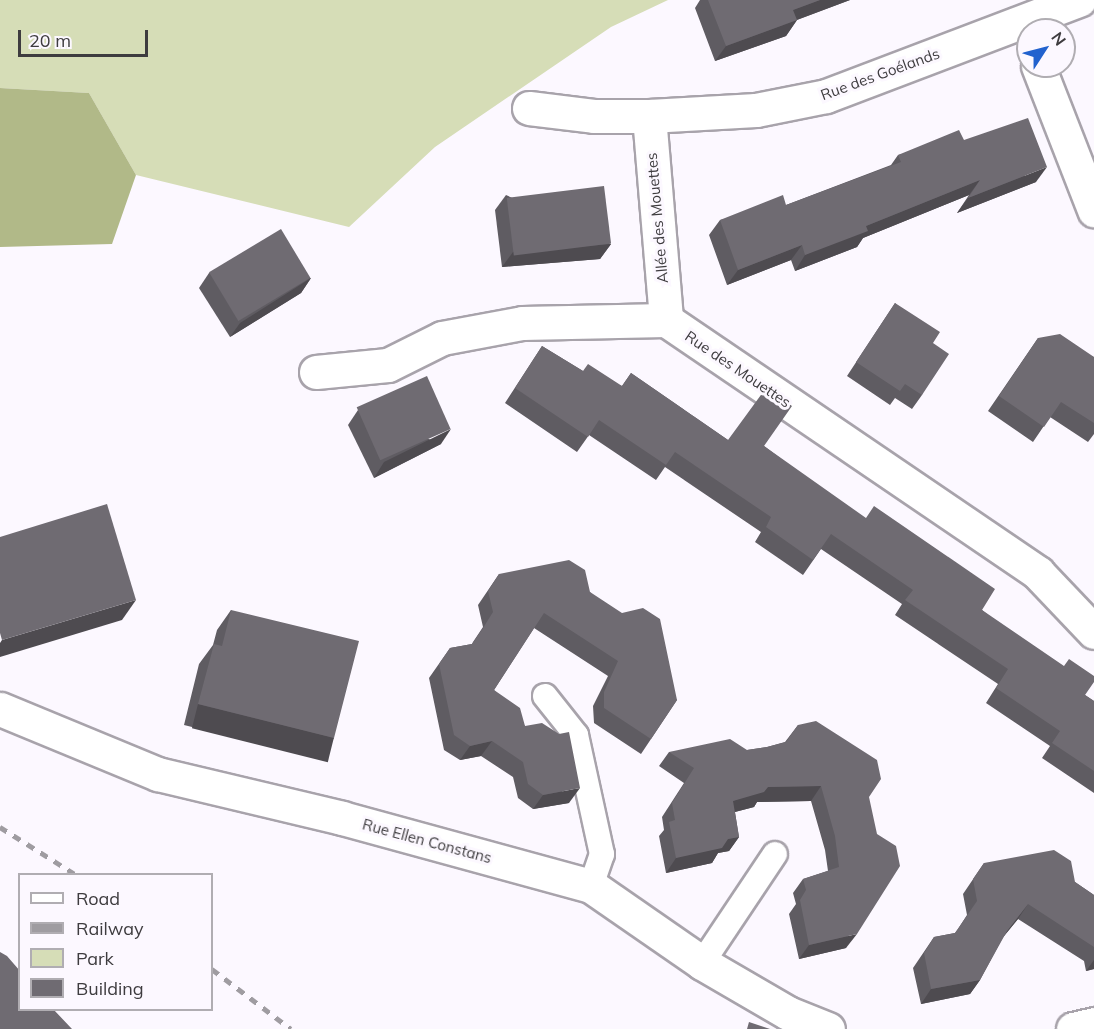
<!DOCTYPE html>
<html>
<head>
<meta charset="utf-8">
<style>
	body { margin:0 }
	#map { position:relative; width:1094px; height:1029px; overflow:hidden; background:#fcf8ff; font-family:Mulish,sans-serif }
	div>[style] { position:absolute }
	.green>* { inset:0; background:#d6ddb7 }
	.forest>* { inset:0; background:#b1b988 }
	.roads { filter:drop-shadow(2px 0 #a8a3ab) drop-shadow(-2px 0 #a8a3ab) drop-shadow(0 2px #a8a3ab) drop-shadow(0 -2px #a8a3ab) }
	.service>* { height:24px; margin:-12px; padding:0 12px; transform-origin:12px; border-radius:12px; background:#fff }
	.minor>* { height:33px; margin:-16.5px; padding:0 16.5px; transform-origin:16.5px; border-radius:16.5px; background:#fff }
	.rail>* { height:4.5px; margin-top:-2.25px; transform-origin:0; background:repeating-linear-gradient(90deg,#9f9ca1 0 8px,transparent 0 16px) }
	.wall>* { inset:0; background:#5f5c62 }
	.shaded-wall>* { inset:0; background:#4e4b50; transform-origin:0 0 }
	.building>* { inset:0; background:#6f6b72; transform-origin:0 0 }
	span { translate:-50% -50%; white-space:nowrap; text-align:center; line-height:1.15; -webkit-text-stroke:6px #fcf8ff; paint-order:stroke }
	.street-label { font-size:15px; color:#3e3c3f }
	.legend { position:absolute; left:18px; top:873px; width:195px; height:138px; box-sizing:border-box; background:#fcf8ff; border:2px solid #b0adb2; margin:0; padding:8px 10px; list-style:none; font-size:18px; color:#3e3c3f }
	.legend li { display:flex; align-items:center; gap:12px; height:30px }
	.legend b { width:30px; border:2px solid #b0adb2 }
	.north { position:absolute; left:1016px; top:18px; width:60px; height:60px; box-sizing:border-box; background:#fcf8ff; border:2px solid #b0adb2; border-radius:50%; rotate:54deg; font-size:16px; font-weight:700; line-height:24px; text-align:center; color:#3e3c3f }
	.north::after { content:''; display:block; margin:auto; width:21px; height:27px; background:#2262ce; clip-path:polygon(50% 0,100% 100%,50% 72%,0 100%) }
	.scale { position:absolute; left:18px; top:30px; width:130px; height:27px; box-sizing:border-box; border:3px solid #3e3c3f; border-top:0; padding-left:8px; font-size:18px; line-height:21px; white-space:nowrap; color:#3e3c3f; -webkit-text-stroke:4px #fcf8ff; paint-order:stroke }
</style>
</head>
<body>
<div id="map">
	<div class="green">
		<div style="clip-path:polygon(0 0,668px 0,611px 27px,435px 147px,349px 227px,136px 175px,89px 93px,0 88px)"></div>
	</div>
	<div class="forest">
		<div style="clip-path:polygon(0 88px,89px 93px,136px 175px,112px 244px,0 247px)"></div>
	</div>
	<div class="roads">
		<div class="service">
			<div style="left:545px;top:696px;width:50px;rotate:51.5deg"></div>
			<div style="left:576px;top:735px;width:122px;rotate:77.7deg"></div>
			<div style="left:602px;top:854px;width:34px;rotate:109deg"></div>
			<div style="left:702px;top:963px;width:131px;rotate:-56.2deg"></div>
		</div>
		<div class="minor">
			<div style="left:1038px;top:66px;width:155px;rotate:68.7deg"></div>
			<div style="left:529px;top:108px;width:65px;rotate:7deg"></div>
			<div style="left:594px;top:116px;width:55px"></div>
			<div style="left:649px;top:116px;width:107px;rotate:-3.2deg"></div>
			<div style="left:756px;top:110px;width:71px;rotate:-11.3deg"></div>
			<div style="left:826px;top:96px;width:271px;rotate:-20.8deg"></div>
			<div style="left:649px;top:116px;width:205px;rotate:85.2deg"></div>
			<div style="left:316px;top:372px;width:72px;rotate:-5.6deg"></div>
			<div style="left:388px;top:365px;width:60px;rotate:-26.6deg"></div>
			<div style="left:442px;top:338px;width:81px;rotate:-10.6deg"></div>
			<div style="left:522px;top:323px;width:144px;rotate:-1.2deg"></div>
			<div style="left:666px;top:320px;width:450px;rotate:34.2deg"></div>
			<div style="left:1038px;top:573px;width:81px;rotate:46.5deg"></div>
			<div style="left:0;top:709px;width:171px;rotate:22.4deg"></div>
			<div style="left:158px;top:774px;width:189px;rotate:13.4deg"></div>
			<div style="left:342px;top:818px;width:258px;rotate:15.3deg"></div>
			<div style="left:591px;top:886px;width:135px;rotate:34.7deg"></div>
			<div style="left:702px;top:963px;width:99px;rotate:30.2deg"></div>
			<div style="left:788px;top:1013px;width:43px;rotate:21.8deg"></div>
			<div style="left:1073px;top:1029px;width:22px;rotate:-13deg"></div>
		</div>
	</div>
	<div class="rail">
		<div style="left:0;top:827px;width:89px;rotate:32.1deg"></div>
		<div style="left:212px;top:969px;width:99px;rotate:37.2deg"></div>
	</div>
	<div class="wall">
		<div style="clip-path:polygon(700px 0,850px 0,797px 20px,786px 36px,715px 61px,695px 8px)"></div>
		<div style="clip-path:polygon(964px 140px,1036px 182px,957px 213px,969px 195px,863px 238px,857px 247px,795px 271px,791px 260px,727px 285px,709px 235px,720px 220px,786px 205px,891px 165px,898px 155px)"></div>
		<div style="clip-path:polygon(506px 195px,611px 244px,600px 259px,502px 267px,495px 210px)"></div>
		<div style="clip-path:polygon(209px 273px,311px 278px,301px 293px,230px 337px,199px 288px)"></div>
		<div style="clip-path:polygon(895px 303px,933px 343px,922px 395px,912px 409px,895px 398px,890px 405px,847px 376px)"></div>
		<div style="clip-path:polygon(1038px 338px,1094px 357px,1094px 434px,1088px 442px,1050px 417px,1033px 442px,988px 411px)"></div>
		<div style="clip-path:polygon(542px 346px,583px 371px,622px 386px,631px 373px,728px 440px,764px 446px,982px 610px,1085px 695px,1094px 701px,1094px 793px,1042px 758px,1050px 746px,986px 703px,998px 684px,895px 615px,902px 604px,821px 549px,803px 575px,755px 542px,761px 532px,665px 467px,656px 480px,589px 435px,577px 452px,505px 403px)"></div>
		<div style="clip-path:polygon(358px 410px,441px 444px,374px 478px,348px 425px)"></div>
		<div style="clip-path:polygon(499px 574px,590px 592px,677px 700px,641px 754px,594px 723px,593px 706px,608px 676px,534px 628px,494px 690px,525px 726px,569px 803px,533px 809px,518px 798px,513px 777px,481px 756px,460px 760px,444px 750px,429px 678px,450px 648px,472px 644px,473px 642px,483px 627px,478px 605px)"></div>
		<div style="clip-path:polygon(231px 610px,334px 738px,320px 759px,184px 725px,199px 664px,213px 645px,217px 630px)"></div>
		<div style="clip-path:polygon(798px 725px,869px 797px,846px 948px,799px 959px,789px 914px,796px 904px,793px 893px,803px 879px,828px 871px,825px 850px,811px 801px,757px 802px,754px 807px,735px 812px,739px 837px,729px 851px,718px 853px,712px 863px,666px 873px,659px 836px,664px 830px,662px 817px,684px 783px,659px 766px,669px 752px,747px 750px,767px 747px,785px 742px)"></div>
		<div style="clip-path:polygon(984px 863px,1075px 882px,1094px 895px,1094px 969px,1086px 971px,1084px 961px,1018px 919px,1003px 937px,980px 980px,970px 994px,921px 1004px,913px 968px,934px 937px,955px 933px,958px 929px,967px 915px,963px 894px)"></div>
	</div>
	<div class="shaded-wall">
		<div style="clip-path:polygon(820px 0,850px 0,783px 25px,793px 10px)"></div>
		<div style="clip-path:polygon(797px 20px,786px 36px,715px 61px,726px 46px)"></div>
		<div style="clip-path:polygon(1047px 167px,1036px 182px,957px 213px,968px 198px)"></div>
		<div style="clip-path:polygon(980px 180px,969px 195px,863px 238px,857px 247px,795px 271px,805px 255px,866px 226px)"></div>
		<div style="clip-path:polygon(611px 244px,600px 259px,502px 267px,513px 252px)"></div>
		<div style="clip-path:polygon(802px 245px,791px 260px,727px 285px,738px 270px)"></div>
		<div style="clip-path:polygon(311px 278px,301px 293px,230px 337px,240px 323px)"></div>
		<div style="clip-path:polygon(451px 429px,441px 444px,374px 478px,384px 462px)"></div>
		<div style="clip-path:polygon(136px 600px,122px 620px,0 657px,0 643px,2px 640px)"></div>
		<div style="left:198px;top:704px;width:140px;height:25px;rotate:14deg"></div>
		<div style="clip-path:polygon(492px 741px,481px 756px,460px 760px,470px 746px)"></div>
		<div style="clip-path:polygon(821px 786px,811px 801px,757px 802px,754px 807px,723px 815px,733px 801px,768px 787px)"></div>
		<div style="clip-path:polygon(580px 788px,569px 803px,533px 809px,543px 795px)"></div>
		<div style="clip-path:polygon(739px 837px,729px 851px,718px 853px,712px 863px,666px 873px,676px 858px,728px 839px)"></div>
		<div style="clip-path:polygon(1028px 904px,1018px 919px,996px 946px,1007px 931px)"></div>
		<div style="clip-path:polygon(857px 934px,846px 948px,799px 959px,809px 945px)"></div>
		<div style="clip-path:polygon(1094px 960px,1094px 969px,1086px 971px)"></div>
		<div style="clip-path:polygon(980px 980px,970px 994px,921px 1004px,931px 989px)"></div>
	</div>
	<div class="building">
		<div style="clip-path:polygon(708px 0,820px 0,793px 10px,797px 20px,726px 46px)"></div>
		<div style="clip-path:polygon(1028px 118px,1047px 167px,968px 198px,980px 180px,866px 226px,868px 231px,805px 255px,802px 245px,738px 270px,720px 220px,783px 195px,786px 205px,901px 162px,898px 155px,959px 130px,964px 140px)"></div>
		<div style="left:604px;top:186px;width:58px;height:98px;rotate:83deg"></div>
		<div style="left:281px;top:229px;width:57px;height:84px;rotate:59deg"></div>
		<div style="clip-path:polygon(895px 303px,940px 332px,933px 343px,949px 354px,922px 395px,905px 384px,900px 391px,856px 362px)"></div>
		<div style="clip-path:polygon(1060px 334px,1094px 357px,1094px 423px,1061px 402px,1044px 427px,999px 396px,1038px 338px)"></div>
		<div style="clip-path:polygon(542px 346px,583px 371px,588px 364px,622px 386px,631px 373px,728px 440px,766px 388px,792px 406px,764px 446px,866px 518px,874px 506px,995px 589px,982px 610px,1064px 666px,1069px 659px,1094px 676px,1094px 682px,1085px 695px,1094px 701px,1094px 771px,1052px 743px,1060px 731px,996px 688px,1008px 669px,905px 600px,913px 590px,831px 534px,813px 560px,766px 527px,771px 517px,675px 452px,666px 465px,599px 420px,588px 437px,515px 388px)"></div>
		<div style="left:427px;top:376px;width:58px;height:77px;rotate:66deg"></div>
		<div style="clip-path:polygon(107px 504px,136px 600px,2px 640px,0 633px,0 537px)"></div>
		<div style="clip-path:polygon(569px 560px,585px 570px,590px 592px,622px 613px,643px 608px,660px 619px,677px 700px,651px 739px,604px 708px,604px 692px,618px 661px,544px 613px,494px 690px,520px 708px,525px 726px,542px 723px,559px 734px,569px 732px,580px 788px,543px 795px,528px 784px,523px 762px,492px 741px,470px 746px,454px 735px,439px 664px,450px 648px,472px 644px,483px 628px,493px 612px,488px 591px,499px 574px)"></div>
		<div style="clip-path:polygon(231px 610px,359px 641px,334px 738px,198px 704px,214px 644px,222px 646px)"></div>
		<div style="clip-path:polygon(816px 721px,877px 760px,881px 779px,869px 797px,877px 834px,896px 846px,900px 866px,857px 934px,809px 945px,800px 900px,806px 890px,803px 879px,839px 867px,835px 836px,821px 786px,768px 787px,764px 792px,733px 801px,739px 837px,728px 839px,722px 848px,676px 858px,669px 822px,675px 820px,672px 803px,694px 768px,669px 752px,730px 739px,747px 750px,767px 747px,786px 742px,798px 725px)"></div>
		<div style="clip-path:polygon(1054px 850px,1071px 861px,1075px 882px,1094px 895px,1094px 947px,1028px 904px,1007px 931px,980px 980px,931px 989px,924px 953px,934px 937px,955px 933px,977px 901px,973px 879px,984px 863px)"></div>
		<div style="clip-path:polygon(0 952px,7px 956px,20px 971px,20px 1010px,54px 1010px,72px 1029px,0 1029px)"></div>
		<div style="clip-path:polygon(749px 1022px,770px 1029px,747px 1029px)"></div>
	</div>
	<div class="street-label">
		<span style="left:880px;top:74px;rotate:-20deg">Rue des Goélands</span>
		<span style="left:657px;top:218px;rotate:-95deg">Allée des Mouettes</span>
		<span style="left:738px;top:369px;rotate:34deg">Rue des Mouettes</span>
		<span style="left:427px;top:841px;rotate:15deg">Rue Ellen Constans</span>
	</div>
	<ul class="legend">
	<li><b style="height:8px;background:#fff"></b>Road</li>
	<li><b style="height:8px;background:#9f9ca1"></b>Railway</li>
	<li><b style="height:16px;background:#d6ddb7"></b>Park</li>
	<li><b style="height:16px;background:#6f6b72"></b>Building</li>
	</ul>
	<div class="north">N</div>
	<div class="scale">20 m</div>
</div>
</body>
</html>
